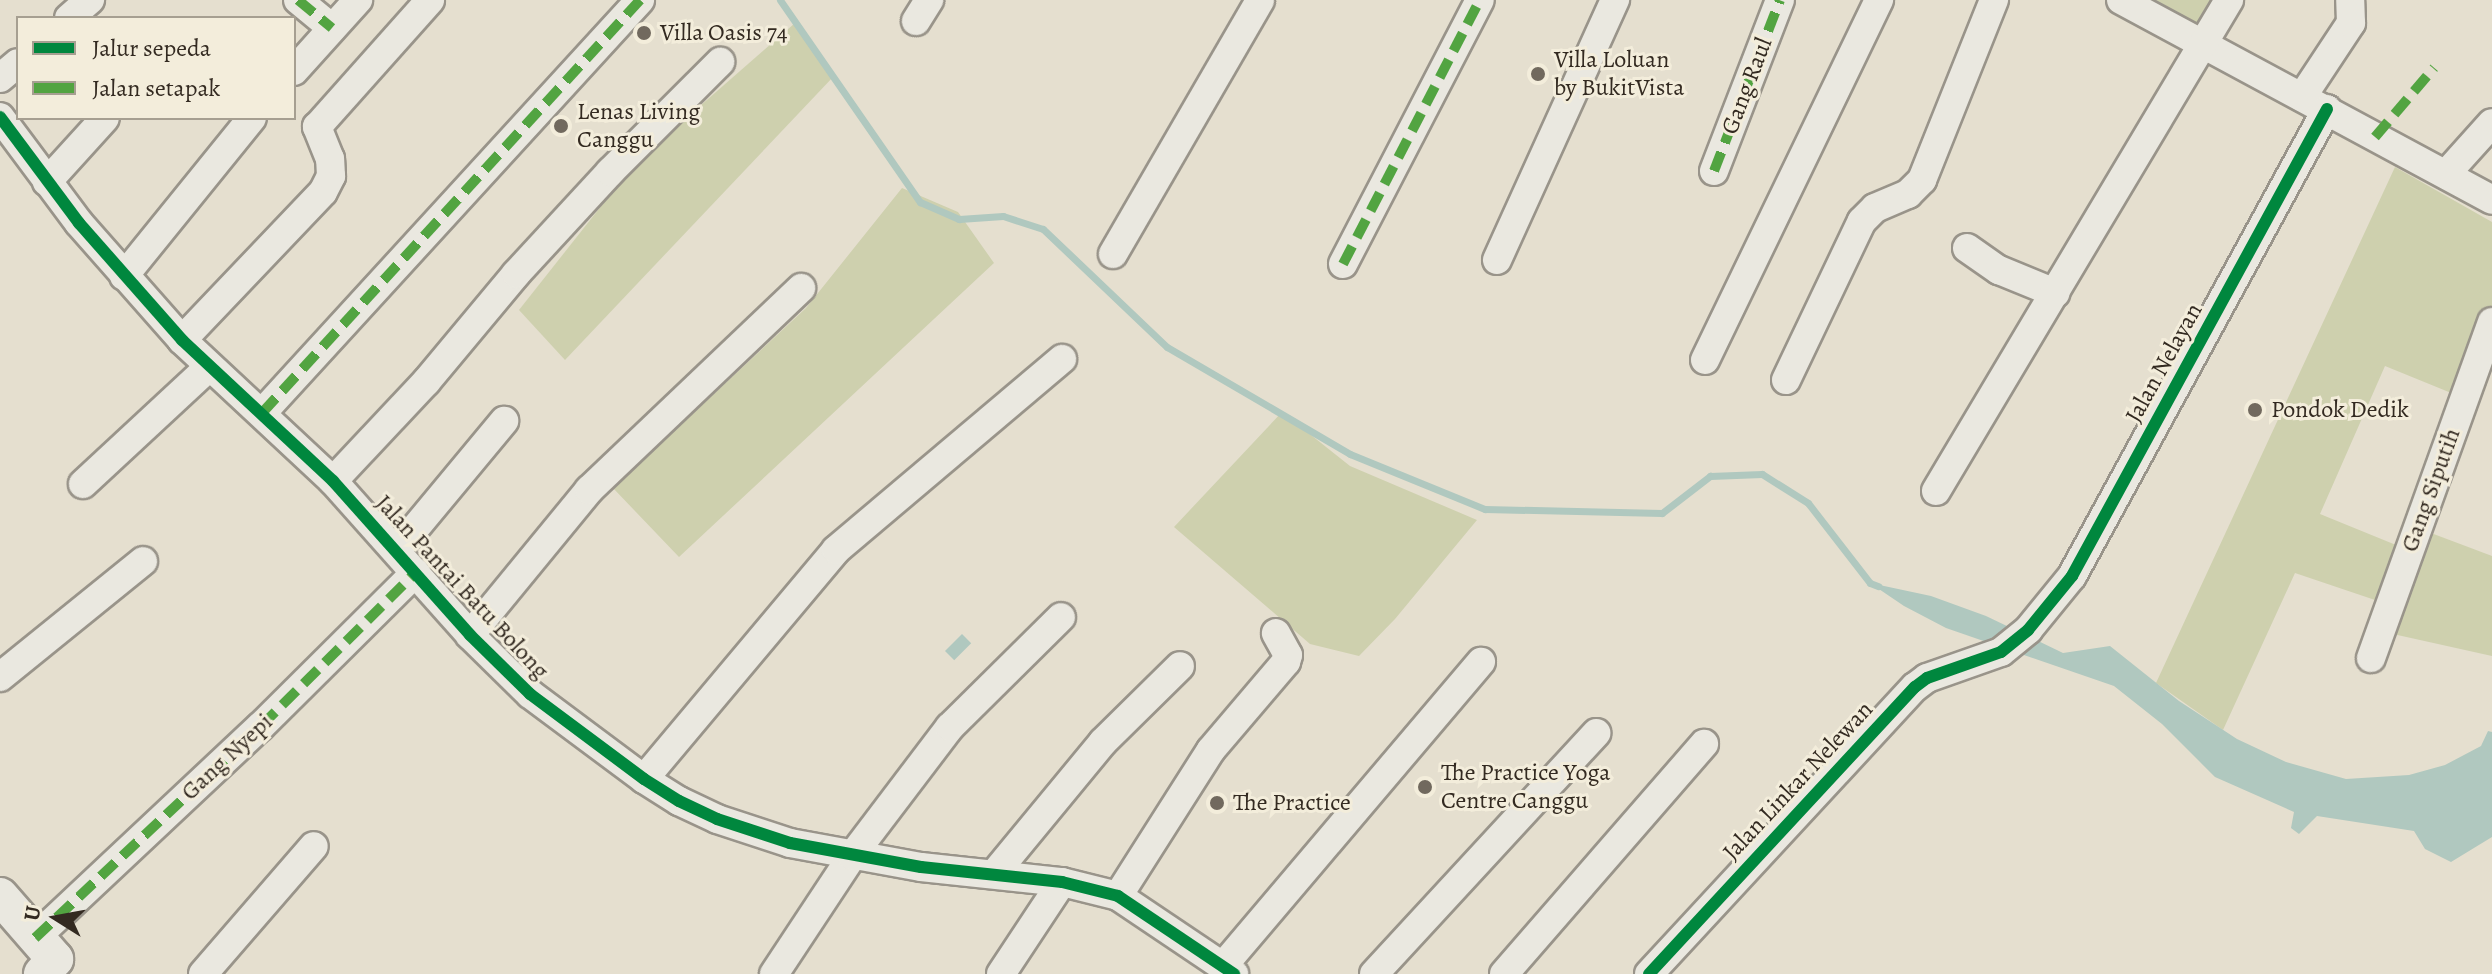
<!DOCTYPE html>
<html>
<head>
<meta charset="utf-8">
<style>
	body { margin:0 }
	#map { position:relative; width:2492px; height:974px; overflow:hidden; background:#e5dfcf; font-family:Alegreya,serif }
	div>[style] { position:absolute }
	.green>* { inset:0; background:#ced0ae }
	.water>* { inset:0; background:#b0c8bf; transform-origin:0 0 }
	.stream>* { height:7px; margin:-3.5px; padding:0 3.5px; transform-origin:3.5px; border-radius:3.5px; background:#b0c8bf }
	.roads { filter:drop-shadow(2px 0 #99948a) drop-shadow(-2px 0 #99948a) drop-shadow(0 2px #99948a) drop-shadow(0 -2px #99948a) }
	.minor>* { height:28px; margin:-14px; padding:0 14px; transform-origin:14px; border-radius:14px; background:#eae8e0 }
	.tertiary>* { height:36px; margin:-18px; padding:0 18px; transform-origin:18px; border-radius:18px; background:#eae8e0 }
	.quiet>* { height:10px; margin-top:-5px; transform-origin:0; background:repeating-linear-gradient(90deg,#52a441 0 20px,transparent 0 30px) }
	.cycleway>* { height:12px; margin:-6px; padding:0 6px; transform-origin:6px; border-radius:6px; background:#00873e }
	.dots>* { width:22px; height:22px; translate:-50% -50%; box-sizing:border-box; border:4px solid #f3eddb; border-radius:50% }
	span { translate:-50% -50%; white-space:nowrap; text-align:center; line-height:1.15; -webkit-text-stroke:6px #f3eddb; paint-order:stroke }
	.poi-label { font-size:24px; color:#332a21 }
	.left { translate:0 -50%; text-align:left }
	.street-label { font-size:24px; color:#332a21 }
	.legend { position:absolute; left:16px; top:16px; width:280px; height:104px; box-sizing:border-box; background:#f3eddb; border:2px solid #a69f91; margin:0; padding:10px 14px; list-style:none; font-size:24px; color:#332a21 }
	.legend li { display:flex; align-items:center; gap:16px; height:40px }
	.legend b { width:40px; border:2px solid #a69f91 }
	.north { position:absolute; left:16px; top:878px; width:80px; height:80px; -webkit-text-stroke:6px #f3eddb; paint-order:stroke; rotate:281deg; font-size:22px; font-weight:700; line-height:32px; text-align:center; color:#332a21 }
	.north::after { content:''; display:block; margin:auto; width:28px; height:36px; background:#332a21; clip-path:polygon(50% 0,100% 100%,50% 72%,0 100%) }
</style>
</head>
<body>
<div id="map">
	<div class="green">
		<div style="clip-path:polygon(2140px 0,2220px 0,2202px 29px)"></div>
		<div style="clip-path:polygon(795px 23px,834px 76px,565px 360px,519px 310px,636px 162px)"></div>
		<div style="clip-path:polygon(2395px 167px,2492px 222px,2492px 319px,2466px 399px,2385px 366px,2320px 514px,2396px 545px,2375px 600px,2295px 573px,2223px 730px,2156px 683px)"></div>
		<div style="clip-path:polygon(902px 188px,958px 212px,994px 263px,679px 557px,613px 488px,806px 308px)"></div>
		<div style="clip-path:polygon(1282px 412px,1350px 466px,1477px 520px,1395px 619px,1359px 656px,1310px 644px,1174px 527px)"></div>
		<div style="clip-path:polygon(2431px 533px,2492px 556px,2492px 656px,2393px 634px)"></div>
	</div>
	<div class="water">
		<div style="clip-path:polygon(1870px 583px,1931px 596px,1986px 616px,2063px 653px,2110px 646px,2179px 701px,2237px 739px,2286px 762px,2346px 779px,2409px 775px,2445px 765px,2481px 746px,2488px 731px,2492px 732px,2492px 837px,2451px 862px,2425px 849px,2414px 831px,2317px 816px,2299px 834px,2291px 828px,2294px 812px,2215px 777px,2162px 724px,2114px 686px,1946px 628px,1904px 606px)"></div>
		<div style="left:962px;top:634px;width:13px;height:24px;rotate:45deg"></div>
	</div>
	<div class="stream">
		<div style="left:780px;top:0;width:246px;rotate:55.3deg"></div>
		<div style="left:920px;top:202px;width:43px;rotate:23.6deg"></div>
		<div style="left:959px;top:219px;width:44px;rotate:-3.9deg"></div>
		<div style="left:1003px;top:216px;width:42px;rotate:18deg"></div>
		<div style="left:1043px;top:229px;width:171px;rotate:43.6deg"></div>
		<div style="left:1167px;top:347px;width:212px;rotate:30.3deg"></div>
		<div style="left:1350px;top:454px;width:146px;rotate:22.2deg"></div>
		<div style="left:1485px;top:509px;width:177px;rotate:1.3deg"></div>
		<div style="left:1662px;top:513px;width:61px;rotate:-37.6deg"></div>
		<div style="left:1710px;top:476px;width:52px;rotate:-2.2deg"></div>
		<div style="left:1762px;top:474px;width:54px;rotate:32.2deg"></div>
		<div style="left:1808px;top:503px;width:101px;rotate:52.2deg"></div>
		<div style="left:1870px;top:583px;width:9px;rotate:21deg"></div>
	</div>
	<div class="roads">
		<div class="minor">
			<div style="left:298px;top:0;width:44px;rotate:39.5deg"></div>
			<div style="left:2121px;top:0;width:421px;rotate:28.3deg"></div>
			<div style="left:69px;top:18px;width:28px;rotate:-41deg"></div>
			<div style="left:916px;top:21px;width:25px;rotate:-58deg"></div>
			<div style="left:294px;top:71px;width:96px;rotate:-48deg"></div>
			<div style="left:0;top:78px;width:23px;rotate:-40deg"></div>
			<div style="left:2302px;top:97px;width:89px;rotate:-56.5deg"></div>
			<div style="left:2351px;top:23px;width:23px;rotate:-92deg"></div>
			<div style="left:0;top:117px;width:132px;rotate:53.3deg"></div>
			<div style="left:79px;top:223px;width:156px;rotate:48.6deg"></div>
			<div style="left:182px;top:340px;width:207px;rotate:43deg"></div>
			<div style="left:333px;top:481px;width:206px;rotate:48.3deg"></div>
			<div style="left:470px;top:635px;width:84px;rotate:44.5deg"></div>
			<div style="left:530px;top:694px;width:142px;rotate:36.7deg"></div>
			<div style="left:644px;top:779px;width:41px;rotate:32.2deg"></div>
			<div style="left:679px;top:801px;width:42px;rotate:25.3deg"></div>
			<div style="left:717px;top:819px;width:77px;rotate:18.2deg"></div>
			<div style="left:790px;top:843px;width:133px;rotate:10.4deg"></div>
			<div style="left:921px;top:867px;width:142px;rotate:6.1deg"></div>
			<div style="left:1062px;top:882px;width:58px;rotate:14deg"></div>
			<div style="left:1118px;top:896px;width:140px;rotate:33.9deg"></div>
			<div style="left:1714px;top:171px;width:183px;rotate:-68.9deg"></div>
			<div style="left:2447px;top:173px;width:67px;rotate:-48deg"></div>
			<div style="left:47px;top:182px;width:86px;rotate:-47.8deg"></div>
			<div style="left:1967px;top:248px;width:39px;rotate:35deg"></div>
			<div style="left:1999px;top:270px;width:61px;rotate:22.3deg"></div>
			<div style="left:1113px;top:254px;width:293px;rotate:-59.9deg"></div>
			<div style="left:1497px;top:260px;width:286px;rotate:-65.6deg"></div>
			<div style="left:1343px;top:264px;width:297px;rotate:-62.6deg"></div>
			<div style="left:124px;top:276px;width:203px;rotate:-51deg"></div>
			<div style="left:182px;top:340px;width:204px;rotate:-46.4deg"></div>
			<div style="left:323px;top:192px;width:18px;rotate:-63deg"></div>
			<div style="left:331px;top:176px;width:17px;rotate:-93deg"></div>
			<div style="left:330px;top:159px;width:35px;rotate:-112deg"></div>
			<div style="left:317px;top:127px;width:170px;rotate:-48.3deg"></div>
			<div style="left:1705px;top:360px;width:400px;rotate:-64.2deg"></div>
			<div style="left:1786px;top:380px;width:176px;rotate:-64.5deg"></div>
			<div style="left:1862px;top:221px;width:18px;rotate:-45deg"></div>
			<div style="left:1875px;top:208px;width:36px;rotate:-23deg"></div>
			<div style="left:1908px;top:194px;width:20px;rotate:-45deg"></div>
			<div style="left:1922px;top:180px;width:194px;rotate:-68.2deg"></div>
			<div style="left:262px;top:413px;width:560px;rotate:-47.53deg"></div>
			<div style="left:333px;top:481px;width:136px;rotate:-46.8deg"></div>
			<div style="left:426px;top:382px;width:141px;rotate:-50.2deg"></div>
			<div style="left:516px;top:274px;width:139px;rotate:-47.3deg"></div>
			<div style="left:610px;top:172px;width:156px;rotate:-45deg"></div>
			<div style="left:83px;top:484px;width:172px;rotate:-42.9deg"></div>
			<div style="left:1936px;top:491px;width:572px;rotate:-59.17deg"></div>
			<div style="left:397px;top:550px;width:168px;rotate:-50.3deg"></div>
			<div style="left:470px;top:635px;width:188px;rotate:-50.6deg"></div>
			<div style="left:589px;top:490px;width:293px;rotate:-43.6deg"></div>
			<div style="left:2371px;top:658px;width:357px;rotate:-70.2deg"></div>
			<div style="left:0;top:677px;width:184px;rotate:-39deg"></div>
			<div style="left:644px;top:779px;width:299px;rotate:-50deg"></div>
			<div style="left:836px;top:550px;width:296px;rotate:-40.2deg"></div>
			<div style="left:995px;top:873px;width:170px;rotate:-50.5deg"></div>
			<div style="left:1103px;top:742px;width:108px;rotate:-44.6deg"></div>
			<div style="left:1118px;top:896px;width:173px;rotate:-57.5deg"></div>
			<div style="left:1211px;top:750px;width:116px;rotate:-49.6deg"></div>
			<div style="left:1286px;top:662px;width:7px;rotate:-74deg"></div>
			<div style="left:1288px;top:655px;width:25px;rotate:-119deg"></div>
			<div style="left:35px;top:938px;width:310px;rotate:-43.2deg"></div>
			<div style="left:261px;top:726px;width:218px;rotate:-44.8deg"></div>
			<div style="left:1223px;top:966px;width:399px;rotate:-49.7deg"></div>
			<div style="left:203px;top:974px;width:169px;rotate:-49.1deg"></div>
			<div style="left:774px;top:974px;width:141px;rotate:-56.5deg"></div>
			<div style="left:852px;top:856px;width:162px;rotate:-52.8deg"></div>
			<div style="left:950px;top:727px;width:156px;rotate:-44.7deg"></div>
			<div style="left:1001px;top:974px;width:110px;rotate:-56.5deg"></div>
			<div style="left:1374px;top:974px;width:328px;rotate:-47.3deg"></div>
			<div style="left:1504px;top:974px;width:305px;rotate:-49deg"></div>
			<div style="left:1649px;top:974px;width:391px;rotate:-47.2deg"></div>
			<div style="left:1915px;top:687px;width:15px;rotate:-37deg"></div>
			<div style="left:1927px;top:678px;width:78px;rotate:-19.4deg"></div>
			<div style="left:2001px;top:652px;width:35px;rotate:-39deg"></div>
			<div style="left:2028px;top:630px;width:70px;rotate:-50.8deg"></div>
			<div style="left:2072px;top:576px;width:532px;rotate:-61.36deg"></div>
		</div>
		<div class="tertiary">
			<div style="left:0;top:896px;width:84px;rotate:48.9deg"></div>
			<div style="left:55px;top:959px;width:20px;rotate:131deg"></div>
		</div>
	</div>
	<div class="quiet">
		<div style="left:298px;top:0;width:44px;rotate:39.5deg"></div>
		<div style="left:2375px;top:137px;width:91px;rotate:-49.5deg"></div>
		<div style="left:1714px;top:171px;width:183px;rotate:-68.9deg"></div>
		<div style="left:1343px;top:264px;width:297px;rotate:-62.6deg"></div>
		<div style="left:262px;top:413px;width:560px;rotate:-47.53deg"></div>
		<div style="left:35px;top:938px;width:310px;rotate:-43.2deg"></div>
		<div style="left:261px;top:726px;width:218px;rotate:-44.8deg"></div>
	</div>
	<div class="cycleway">
		<div style="left:0;top:117px;width:132px;rotate:53.3deg"></div>
		<div style="left:79px;top:223px;width:156px;rotate:48.6deg"></div>
		<div style="left:182px;top:340px;width:207px;rotate:43deg"></div>
		<div style="left:333px;top:481px;width:206px;rotate:48.3deg"></div>
		<div style="left:470px;top:635px;width:84px;rotate:44.5deg"></div>
		<div style="left:530px;top:694px;width:142px;rotate:36.7deg"></div>
		<div style="left:644px;top:779px;width:41px;rotate:32.2deg"></div>
		<div style="left:679px;top:801px;width:42px;rotate:25.3deg"></div>
		<div style="left:717px;top:819px;width:77px;rotate:18.2deg"></div>
		<div style="left:790px;top:843px;width:133px;rotate:10.4deg"></div>
		<div style="left:921px;top:867px;width:142px;rotate:6.1deg"></div>
		<div style="left:1062px;top:882px;width:58px;rotate:14deg"></div>
		<div style="left:1118px;top:896px;width:140px;rotate:33.9deg"></div>
		<div style="left:1649px;top:974px;width:391px;rotate:-47.2deg"></div>
		<div style="left:1915px;top:687px;width:15px;rotate:-37deg"></div>
		<div style="left:1927px;top:678px;width:78px;rotate:-19.4deg"></div>
		<div style="left:2001px;top:652px;width:35px;rotate:-39deg"></div>
		<div style="left:2028px;top:630px;width:70px;rotate:-50.8deg"></div>
		<div style="left:2072px;top:576px;width:532px;rotate:-61.36deg"></div>
	</div>
	<div class="dots">
		<div style="left:644px;top:33px;background:#71695e"></div>
		<div style="left:1538px;top:74px;background:#71695e"></div>
		<div style="left:561px;top:126px;background:#71695e"></div>
		<div style="left:2255px;top:410px;background:#71695e"></div>
		<div style="left:1425px;top:787px;background:#71695e"></div>
		<div style="left:1217px;top:803px;background:#71695e"></div>
	</div>
	<div class="poi-label">
		<span class="left" style="left:660px;top:33px">Villa Oasis 74</span>
		<span class="left" style="left:1554px;top:74px">Villa Loluan<br>by BukitVista</span>
		<span class="left" style="left:577px;top:126px">Lenas Living<br>Canggu</span>
		<span class="left" style="left:2271px;top:410px">Pondok Dedik</span>
		<span class="left" style="left:1441px;top:787px">The Practice Yoga<br>Centre Canggu</span>
		<span class="left" style="left:1233px;top:803px">The Practice</span>
	</div>
	<div class="street-label">
		<span style="left:1747px;top:86px;rotate:-69deg">Gang Raul</span>
		<span style="left:2164px;top:363px;rotate:-61deg">Jalan Nelayan</span>
		<span style="left:2431px;top:490px;rotate:-70deg">Gang Siputih</span>
		<span style="left:462px;top:587px;rotate:47deg">Jalan Pantai Batu Bolong</span>
		<span style="left:227px;top:757px;rotate:-43deg">Gang Nyepi</span>
		<span style="left:1798px;top:781px;rotate:-47deg">Jalan Linkar Nelewan</span>
	</div>
	<ul class="legend">
	<li><b style="height:10px;background:#00873e"></b>Jalur sepeda</li>
	<li><b style="height:10px;background:#52a441"></b>Jalan setapak</li>
	</ul>
	<div class="north">U</div>
</div>
</body>
</html>
